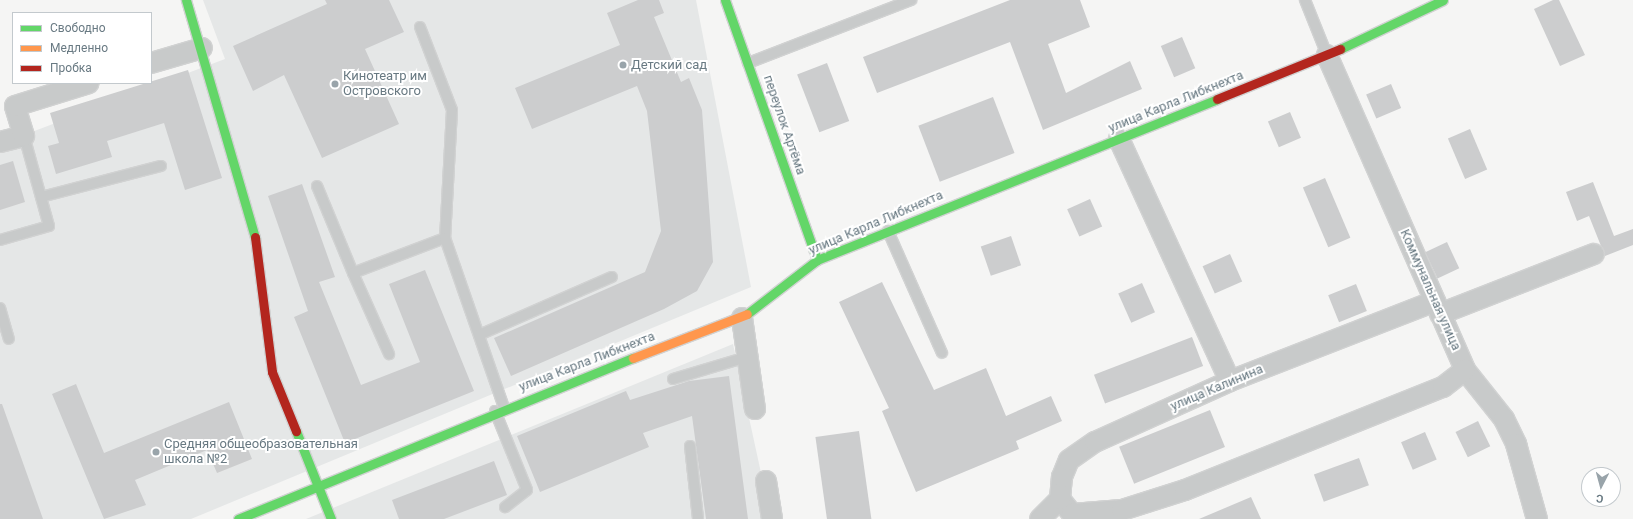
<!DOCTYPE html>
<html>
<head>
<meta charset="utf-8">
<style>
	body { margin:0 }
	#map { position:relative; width:1633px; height:519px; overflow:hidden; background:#f5f5f4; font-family:Roboto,sans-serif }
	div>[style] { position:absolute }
	.built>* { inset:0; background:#e5e7e7 }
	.building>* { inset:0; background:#cccdce; transform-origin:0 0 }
	.roads { filter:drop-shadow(1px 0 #d1d2d2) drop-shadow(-1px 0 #d1d2d2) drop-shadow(0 1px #d1d2d2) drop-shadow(0 -1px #d1d2d2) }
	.lane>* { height:10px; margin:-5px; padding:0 5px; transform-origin:5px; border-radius:5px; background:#c8caca }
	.street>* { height:20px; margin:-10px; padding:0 10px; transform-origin:10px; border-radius:10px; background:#c8caca }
	.fast>* { height:9px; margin:-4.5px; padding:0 4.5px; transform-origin:4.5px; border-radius:4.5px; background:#63d668 }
	.slow>* { height:9px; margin:-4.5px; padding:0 4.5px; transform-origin:4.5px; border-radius:4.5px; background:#ff974d }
	.jam>* { height:9px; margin:-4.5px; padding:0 4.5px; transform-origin:4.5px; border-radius:4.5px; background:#b3261e }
	.dots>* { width:11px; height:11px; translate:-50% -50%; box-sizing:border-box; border:2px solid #fff; border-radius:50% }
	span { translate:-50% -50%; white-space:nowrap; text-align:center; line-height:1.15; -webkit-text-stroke:4px #fff; paint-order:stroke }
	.poi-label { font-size:13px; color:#687982 }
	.left { translate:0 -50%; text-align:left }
	.street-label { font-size:13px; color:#687982 }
	.legend { position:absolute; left:12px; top:12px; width:140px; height:72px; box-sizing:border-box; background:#fff; border:1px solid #c3c9cd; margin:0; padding:5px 7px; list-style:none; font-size:12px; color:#687982 }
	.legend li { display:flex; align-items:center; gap:8px; height:20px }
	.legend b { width:20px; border:1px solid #c3c9cd }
	.north { position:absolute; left:1581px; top:467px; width:40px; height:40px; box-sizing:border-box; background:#fff; border:1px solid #c3c9cd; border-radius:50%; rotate:186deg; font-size:11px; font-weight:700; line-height:16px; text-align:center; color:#687982 }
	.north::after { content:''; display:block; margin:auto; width:14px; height:18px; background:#99a4aa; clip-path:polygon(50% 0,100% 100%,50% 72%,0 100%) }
</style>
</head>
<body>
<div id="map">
	<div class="built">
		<div style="clip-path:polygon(203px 0,696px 0,751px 287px,191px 519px,0 519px,0 144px,225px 59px)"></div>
		<div style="clip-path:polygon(733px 344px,771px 519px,306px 519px)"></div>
	</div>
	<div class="building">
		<div style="clip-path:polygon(325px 0,389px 0,404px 32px,365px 49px,399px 124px,322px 158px,284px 75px,253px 91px,233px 46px,327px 4px)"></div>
		<div style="clip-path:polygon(638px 0,659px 0,664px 13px,654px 17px,681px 82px,689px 78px,702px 110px,713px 262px,697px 291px,664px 309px,511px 376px,494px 338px,645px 272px,661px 231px,647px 111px,637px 86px,532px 129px,515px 88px,620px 45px,607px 13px)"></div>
		<div style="clip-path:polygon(1010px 0,1080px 0,1090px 27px,1048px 44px,1066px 93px,1130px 61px,1142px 89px,1043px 130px,1010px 42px,877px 93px,863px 57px)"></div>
		<div style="clip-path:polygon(1553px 0,1559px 0,1585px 55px,1560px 66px,1534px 9px)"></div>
		<div style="left:1182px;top:37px;width:34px;height:23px;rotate:67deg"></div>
		<div style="left:827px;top:63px;width:62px;height:32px;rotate:69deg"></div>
		<div style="clip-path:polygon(188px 70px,222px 178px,185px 190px,164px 123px,107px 141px,112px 157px,56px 174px,48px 146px,59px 143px,50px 113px)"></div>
		<div style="left:1391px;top:84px;width:26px;height:27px;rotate:67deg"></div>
		<div style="left:993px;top:97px;width:60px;height:80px;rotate:69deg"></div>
		<div style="left:1290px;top:112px;width:28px;height:24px;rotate:67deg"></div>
		<div style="left:1470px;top:129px;width:44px;height:24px;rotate:67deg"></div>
		<div style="clip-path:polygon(13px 161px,25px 202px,0 210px,0 165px)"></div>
		<div style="left:1325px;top:178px;width:65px;height:24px;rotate:67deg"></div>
		<div style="clip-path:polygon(1593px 182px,1614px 236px,1633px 229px,1633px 245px,1605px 256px,1589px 216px,1577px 221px,1566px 192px)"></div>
		<div style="clip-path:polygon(302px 184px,335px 277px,319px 282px,361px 385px,420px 362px,389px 284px,425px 270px,474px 391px,345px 443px,294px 317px,308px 311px,268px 196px)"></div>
		<div style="left:1090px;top:199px;width:30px;height:25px;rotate:66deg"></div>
		<div style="left:1011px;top:236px;width:31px;height:32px;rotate:71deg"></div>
		<div style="left:1447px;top:242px;width:29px;height:24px;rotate:65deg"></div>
		<div style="left:1230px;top:254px;width:30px;height:30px;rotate:66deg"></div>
		<div style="clip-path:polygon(882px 282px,934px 390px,986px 368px,1006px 416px,1051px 396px,1062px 421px,1016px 441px,1019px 449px,916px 492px,882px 411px,889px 408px,839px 302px)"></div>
		<div style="left:1142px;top:283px;width:32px;height:26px;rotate:66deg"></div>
		<div style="left:1356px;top:284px;width:29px;height:30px;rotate:68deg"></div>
		<div style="left:1192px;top:337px;width:31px;height:105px;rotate:69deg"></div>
		<div style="clip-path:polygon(729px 376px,748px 519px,706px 519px,692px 416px,643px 433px,649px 447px,540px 492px,517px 436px,626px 391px,630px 400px,689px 381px)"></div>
		<div style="clip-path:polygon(76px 384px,104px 453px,229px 402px,252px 459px,217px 473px,207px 450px,135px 480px,146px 505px,104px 519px,52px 394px)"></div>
		<div style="clip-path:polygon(0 404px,2px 404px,43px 519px,0 519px)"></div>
		<div style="left:1210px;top:410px;width:40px;height:98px;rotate:68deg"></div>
		<div style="left:1478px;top:421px;width:28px;height:25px;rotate:64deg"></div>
		<div style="left:859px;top:431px;width:89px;height:44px;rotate:82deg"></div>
		<div style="left:1425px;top:432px;width:30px;height:26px;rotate:67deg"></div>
		<div style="left:1359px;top:458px;width:29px;height:48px;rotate:70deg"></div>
		<div style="clip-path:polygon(494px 461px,507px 495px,444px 519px,399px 519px,392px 500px)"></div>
		<div style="clip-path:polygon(1251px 497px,1261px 519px,1199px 519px)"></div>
	</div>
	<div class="roads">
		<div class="lane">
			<div style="left:1305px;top:0;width:59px;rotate:68.2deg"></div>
			<div style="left:420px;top:27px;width:89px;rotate:68.9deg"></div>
			<div style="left:452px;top:110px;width:128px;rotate:93.1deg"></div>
			<div style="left:748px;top:63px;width:175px;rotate:-21.1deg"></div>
			<div style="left:317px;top:186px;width:94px;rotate:67.5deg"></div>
			<div style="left:353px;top:273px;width:98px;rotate:-20.8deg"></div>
			<div style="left:445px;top:238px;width:179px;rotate:70.8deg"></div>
			<div style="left:41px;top:197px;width:124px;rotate:-14.5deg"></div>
			<div style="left:888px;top:231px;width:133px;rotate:66.1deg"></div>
			<div style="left:0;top:240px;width:51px;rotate:-15.9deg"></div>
			<div style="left:49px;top:226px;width:93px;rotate:-105.5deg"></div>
			<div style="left:353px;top:273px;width:89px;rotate:66deg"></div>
			<div style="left:0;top:308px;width:32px;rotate:74deg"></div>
			<div style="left:479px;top:335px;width:145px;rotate:-23.6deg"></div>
			<div style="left:673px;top:379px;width:77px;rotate:-16.6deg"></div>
			<div style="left:495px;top:411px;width:85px;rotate:67.9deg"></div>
			<div style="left:527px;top:490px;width:28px;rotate:142deg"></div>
			<div style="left:690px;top:446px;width:73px;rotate:83.7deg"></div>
		</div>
		<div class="street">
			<div style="left:1327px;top:55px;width:344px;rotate:66.3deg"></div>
			<div style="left:1465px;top:370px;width:63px;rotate:51.5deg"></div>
			<div style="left:1504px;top:419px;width:28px;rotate:64deg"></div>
			<div style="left:1516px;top:444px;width:78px;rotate:74.4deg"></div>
			<div style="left:151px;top:63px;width:53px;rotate:-16.4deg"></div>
			<div style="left:1119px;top:139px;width:266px;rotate:65.4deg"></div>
			<div style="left:0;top:142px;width:25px;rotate:-14deg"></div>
			<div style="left:24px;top:136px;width:31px;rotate:-107deg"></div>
			<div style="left:15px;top:106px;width:77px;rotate:-17.3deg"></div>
			<div style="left:1440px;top:314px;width:165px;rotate:-21.3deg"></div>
			<div style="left:742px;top:318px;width:92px;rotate:81.9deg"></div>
			<div style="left:766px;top:481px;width:38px;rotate:81deg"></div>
			<div style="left:1060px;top:499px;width:19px;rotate:51deg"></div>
			<div style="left:1072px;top:514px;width:50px;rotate:-4.6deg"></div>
			<div style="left:1122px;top:510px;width:66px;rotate:-17.6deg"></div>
			<div style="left:1185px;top:490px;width:278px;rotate:-21.8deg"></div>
			<div style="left:1443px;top:387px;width:28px;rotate:-38deg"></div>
			<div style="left:1040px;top:519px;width:28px;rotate:-45deg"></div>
			<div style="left:1060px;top:499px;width:22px;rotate:-85deg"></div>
			<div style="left:1062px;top:477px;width:18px;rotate:-68deg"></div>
			<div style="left:1069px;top:460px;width:32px;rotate:-35deg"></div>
			<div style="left:1095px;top:442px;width:148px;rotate:-24.3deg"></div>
			<div style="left:1230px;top:381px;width:220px;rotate:-21.3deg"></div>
		</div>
		<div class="fast">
			<div style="left:186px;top:0;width:247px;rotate:73.8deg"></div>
			<div style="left:725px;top:0;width:276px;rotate:70.5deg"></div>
			<div style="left:1340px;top:49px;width:114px;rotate:-25.4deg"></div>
			<div style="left:747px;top:314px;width:88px;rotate:-37.6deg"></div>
			<div style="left:817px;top:260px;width:431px;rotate:-21.9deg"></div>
			<div style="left:296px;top:431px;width:95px;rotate:68.3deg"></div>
			<div style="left:238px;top:519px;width:427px;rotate:-22.2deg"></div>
		</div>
		<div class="slow">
			<div style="left:633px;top:358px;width:122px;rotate:-21.1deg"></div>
		</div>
		<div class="jam">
			<div style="left:1217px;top:99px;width:133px;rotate:-22.1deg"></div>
			<div style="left:255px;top:237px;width:136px;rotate:82.8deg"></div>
			<div style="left:272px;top:372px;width:64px;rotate:67.9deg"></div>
		</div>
	</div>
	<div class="dots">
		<div style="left:623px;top:65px;background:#99a4aa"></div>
		<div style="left:335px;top:84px;background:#99a4aa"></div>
		<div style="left:156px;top:452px;background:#99a4aa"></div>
	</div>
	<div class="poi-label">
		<span class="left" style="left:631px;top:65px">Детский сад</span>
		<span class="left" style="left:343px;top:84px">Кинотеатр им<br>Островского</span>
		<span class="left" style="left:164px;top:452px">Средняя общеобразовательная<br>школа №2</span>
	</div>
	<div class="street-label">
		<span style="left:1176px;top:102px;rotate:-22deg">улица Карла Либкнехта</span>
		<span style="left:784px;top:125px;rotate:71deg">переулок Артёма</span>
		<span style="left:876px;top:223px;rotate:-23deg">улица Карла Либкнехта</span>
		<span style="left:1430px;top:290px;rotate:66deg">Коммунальная улица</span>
		<span style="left:587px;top:362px;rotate:-21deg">улица Карла Либкнехта</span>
		<span style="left:1217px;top:388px;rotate:-23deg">улица Калинина</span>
	</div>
	<ul class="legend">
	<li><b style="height:5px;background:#63d668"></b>Свободно</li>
	<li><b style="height:5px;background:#ff974d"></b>Медленно</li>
	<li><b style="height:5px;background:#b3261e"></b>Пробка</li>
	</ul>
	<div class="north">С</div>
</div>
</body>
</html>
